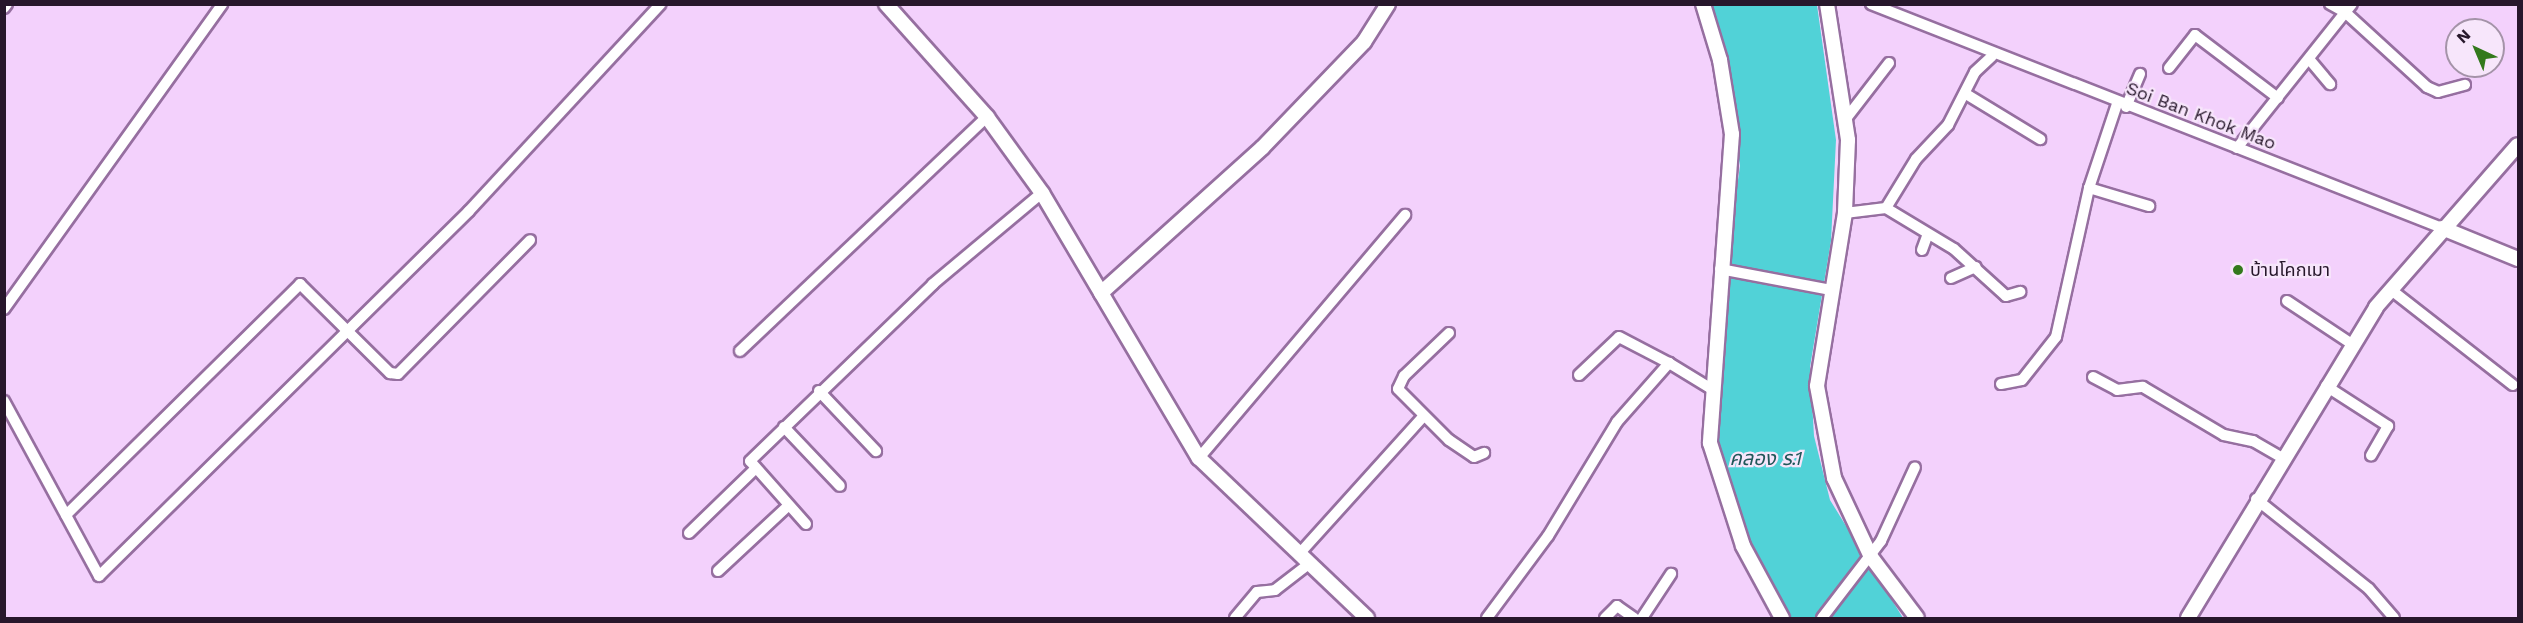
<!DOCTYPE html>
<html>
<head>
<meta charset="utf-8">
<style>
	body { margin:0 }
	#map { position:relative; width:2523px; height:623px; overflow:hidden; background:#f3d1fc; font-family:"Work Sans","Noto Sans Thai",sans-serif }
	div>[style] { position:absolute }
	.water>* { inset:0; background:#51d2d7 }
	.roads { filter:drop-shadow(2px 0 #966fa0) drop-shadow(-2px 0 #966fa0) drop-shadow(0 2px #966fa0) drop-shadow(0 -2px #966fa0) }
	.street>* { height:10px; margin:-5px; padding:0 5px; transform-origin:5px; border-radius:5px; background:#fff }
	.secondary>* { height:14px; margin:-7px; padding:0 7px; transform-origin:7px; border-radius:7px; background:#fff }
	.dots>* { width:16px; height:16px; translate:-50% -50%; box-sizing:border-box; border:3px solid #f7e6fb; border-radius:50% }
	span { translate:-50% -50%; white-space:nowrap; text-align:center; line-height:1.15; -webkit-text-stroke:4.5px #f7e6fb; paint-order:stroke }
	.street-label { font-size:18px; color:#27172b }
	.poi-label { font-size:18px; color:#27172b }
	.left { translate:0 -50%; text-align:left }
	.water-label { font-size:20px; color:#205759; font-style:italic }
	.frame { position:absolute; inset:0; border:6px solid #27172b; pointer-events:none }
	.north { position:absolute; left:2445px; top:18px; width:60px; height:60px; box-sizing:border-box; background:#f7e6fb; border:2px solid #a493a8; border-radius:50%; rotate:316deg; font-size:16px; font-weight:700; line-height:24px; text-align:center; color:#27172b }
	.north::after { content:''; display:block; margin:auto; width:21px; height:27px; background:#33791c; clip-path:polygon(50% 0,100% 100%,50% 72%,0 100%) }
</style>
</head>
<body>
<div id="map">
	<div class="water">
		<div style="clip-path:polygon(1706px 5px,1817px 5px,1836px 140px,1831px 241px,1810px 367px,1814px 436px,1830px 500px,1903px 618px,1788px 618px,1746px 542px,1716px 443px,1724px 278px,1740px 166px,1721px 47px)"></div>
	</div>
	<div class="roads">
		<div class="street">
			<div style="left:1871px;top:4px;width:613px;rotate:21.42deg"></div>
			<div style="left:2330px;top:4px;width:18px;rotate:29deg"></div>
			<div style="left:2346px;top:13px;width:110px;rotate:42.4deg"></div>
			<div style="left:2427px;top:87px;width:12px;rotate:24deg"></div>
			<div style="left:2438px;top:92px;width:28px;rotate:-15deg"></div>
			<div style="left:4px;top:8px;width:5px;rotate:-53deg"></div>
			<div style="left:2309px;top:59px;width:33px;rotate:50deg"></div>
			<div style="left:2169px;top:68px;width:42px;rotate:-51.8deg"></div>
			<div style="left:2195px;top:35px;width:104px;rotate:37.2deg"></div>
			<div style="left:1966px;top:94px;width:87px;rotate:31.3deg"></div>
			<div style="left:2126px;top:107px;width:36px;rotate:-67deg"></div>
			<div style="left:1845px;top:120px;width:72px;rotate:-52.3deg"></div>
			<div style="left:2237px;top:148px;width:184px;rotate:-51.4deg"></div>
			<div style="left:2089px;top:188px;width:63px;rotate:16.7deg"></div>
			<div style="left:1886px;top:208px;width:79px;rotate:31.1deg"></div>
			<div style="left:1954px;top:249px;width:70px;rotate:42.1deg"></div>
			<div style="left:2006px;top:296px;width:15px;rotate:-16deg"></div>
			<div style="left:1845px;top:213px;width:41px;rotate:-7deg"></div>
			<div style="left:1886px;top:208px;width:57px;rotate:-58.5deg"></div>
			<div style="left:1916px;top:159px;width:47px;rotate:-46.7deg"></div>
			<div style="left:1948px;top:125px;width:59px;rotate:-63deg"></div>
			<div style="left:1975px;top:72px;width:23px;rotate:-43deg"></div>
			<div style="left:1922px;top:250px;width:15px;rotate:-70deg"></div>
			<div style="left:1720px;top:269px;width:113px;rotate:10.7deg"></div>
			<div style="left:1951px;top:278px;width:27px;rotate:-24deg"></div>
			<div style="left:2390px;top:289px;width:156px;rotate:38deg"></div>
			<div style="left:2287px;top:301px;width:78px;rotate:33.5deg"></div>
			<div style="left:4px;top:309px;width:375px;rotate:-54.4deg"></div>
			<div style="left:1449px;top:333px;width:62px;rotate:136.3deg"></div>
			<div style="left:1404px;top:376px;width:14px;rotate:115deg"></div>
			<div style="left:1398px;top:389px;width:72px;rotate:45deg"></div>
			<div style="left:1449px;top:440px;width:30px;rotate:34deg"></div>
			<div style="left:1474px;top:457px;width:11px;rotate:-22deg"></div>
			<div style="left:740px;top:351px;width:340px;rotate:-43.5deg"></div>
			<div style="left:1579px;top:375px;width:55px;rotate:-43.5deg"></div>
			<div style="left:1619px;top:337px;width:56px;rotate:27.5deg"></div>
			<div style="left:2093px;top:377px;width:27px;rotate:28deg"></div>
			<div style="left:2117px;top:390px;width:26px;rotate:-7deg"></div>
			<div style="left:2143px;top:387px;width:94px;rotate:30.7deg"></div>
			<div style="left:2224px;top:435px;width:30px;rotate:12deg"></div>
			<div style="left:2253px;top:441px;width:34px;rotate:30deg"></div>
			<div style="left:2001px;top:384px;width:21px;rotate:-11deg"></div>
			<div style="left:2022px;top:380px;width:55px;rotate:-51.7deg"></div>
			<div style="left:2056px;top:337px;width:153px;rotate:-77.5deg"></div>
			<div style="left:2089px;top:188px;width:89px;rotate:-71.6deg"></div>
			<div style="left:2326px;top:386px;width:74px;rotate:32.8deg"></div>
			<div style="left:2388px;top:426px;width:34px;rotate:120deg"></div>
			<div style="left:819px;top:391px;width:83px;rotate:46.5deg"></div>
			<div style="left:4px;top:401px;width:199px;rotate:61.5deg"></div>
			<div style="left:99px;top:576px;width:520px;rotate:-44.61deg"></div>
			<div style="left:469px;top:211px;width:282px;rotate:-47.2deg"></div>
			<div style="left:784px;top:427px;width:81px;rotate:46.5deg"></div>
			<div style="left:1199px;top:458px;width:319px;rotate:-49.7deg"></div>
			<div style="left:2256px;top:499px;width:144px;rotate:38.5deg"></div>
			<div style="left:2369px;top:589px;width:38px;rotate:49deg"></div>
			<div style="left:66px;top:515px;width:329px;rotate:-44.6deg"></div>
			<div style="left:300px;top:284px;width:127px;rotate:44.7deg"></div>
			<div style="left:390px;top:373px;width:8px;rotate:7deg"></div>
			<div style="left:398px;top:374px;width:188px;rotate:-45.4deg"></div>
			<div style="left:806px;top:524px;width:84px;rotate:-131.6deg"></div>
			<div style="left:750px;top:461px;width:255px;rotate:-44deg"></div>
			<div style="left:933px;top:284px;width:142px;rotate:-39.9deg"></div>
			<div style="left:689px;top:533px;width:93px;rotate:-44.1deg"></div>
			<div style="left:1300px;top:553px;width:183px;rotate:-47.9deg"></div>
			<div style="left:718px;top:571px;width:96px;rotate:-42.9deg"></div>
			<div style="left:1235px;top:618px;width:34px;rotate:-50deg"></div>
			<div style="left:1257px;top:592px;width:18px;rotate:-6deg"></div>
			<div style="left:1275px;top:590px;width:44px;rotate:-37.6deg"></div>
			<div style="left:1487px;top:618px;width:102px;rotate:-53.4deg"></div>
			<div style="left:1548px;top:536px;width:133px;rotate:-58.8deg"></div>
			<div style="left:1617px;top:422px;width:79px;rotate:-48.6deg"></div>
			<div style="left:1669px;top:363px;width:48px;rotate:31.4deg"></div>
			<div style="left:1605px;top:618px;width:17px;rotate:-45deg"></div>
			<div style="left:1617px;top:606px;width:21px;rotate:35deg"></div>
			<div style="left:1642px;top:618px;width:53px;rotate:-56.6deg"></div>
			<div style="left:1822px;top:618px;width:97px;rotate:-52.5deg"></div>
			<div style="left:1881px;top:541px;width:81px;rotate:-65.3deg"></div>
		</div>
		<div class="secondary">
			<div style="left:886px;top:4px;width:152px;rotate:48.2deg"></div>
			<div style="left:987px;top:117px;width:94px;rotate:54.1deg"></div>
			<div style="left:1042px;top:193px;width:308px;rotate:59.4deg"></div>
			<div style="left:1199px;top:458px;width:232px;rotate:43.6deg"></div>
			<div style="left:1703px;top:4px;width:59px;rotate:73.1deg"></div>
			<div style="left:1720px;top:60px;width:75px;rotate:80.8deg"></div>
			<div style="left:1732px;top:134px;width:310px;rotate:94.1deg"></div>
			<div style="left:1710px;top:443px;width:108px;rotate:72.2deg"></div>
			<div style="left:1743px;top:546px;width:82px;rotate:61.6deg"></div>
			<div style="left:1827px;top:4px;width:138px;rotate:81.2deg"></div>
			<div style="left:1848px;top:140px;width:73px;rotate:92.4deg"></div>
			<div style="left:1845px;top:213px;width:175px;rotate:99.2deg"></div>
			<div style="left:1817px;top:386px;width:94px;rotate:79.5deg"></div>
			<div style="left:1834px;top:478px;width:87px;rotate:64.9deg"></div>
			<div style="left:1871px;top:557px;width:76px;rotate:53deg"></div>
			<div style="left:2442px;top:228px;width:82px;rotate:22.2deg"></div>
			<div style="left:1101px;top:293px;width:217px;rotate:-42deg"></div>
			<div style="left:1262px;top:148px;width:147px;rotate:-46.1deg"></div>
			<div style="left:1364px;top:42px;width:45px;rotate:-57.7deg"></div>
			<div style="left:2188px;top:618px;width:363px;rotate:-58.8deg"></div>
			<div style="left:2376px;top:307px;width:215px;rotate:-48.8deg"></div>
		</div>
	</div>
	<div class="dots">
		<div style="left:2238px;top:270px;background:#33791c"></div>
	</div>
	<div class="street-label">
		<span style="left:2201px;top:116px;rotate:21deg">Soi Ban Khok Mao</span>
	</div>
	<div class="poi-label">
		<span class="left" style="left:2250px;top:270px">บ้านโคกเมา</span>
	</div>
	<div class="water-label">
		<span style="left:1766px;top:458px">คลอง ร.1</span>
	</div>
	<div class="frame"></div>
	<div class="north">N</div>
</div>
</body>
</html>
